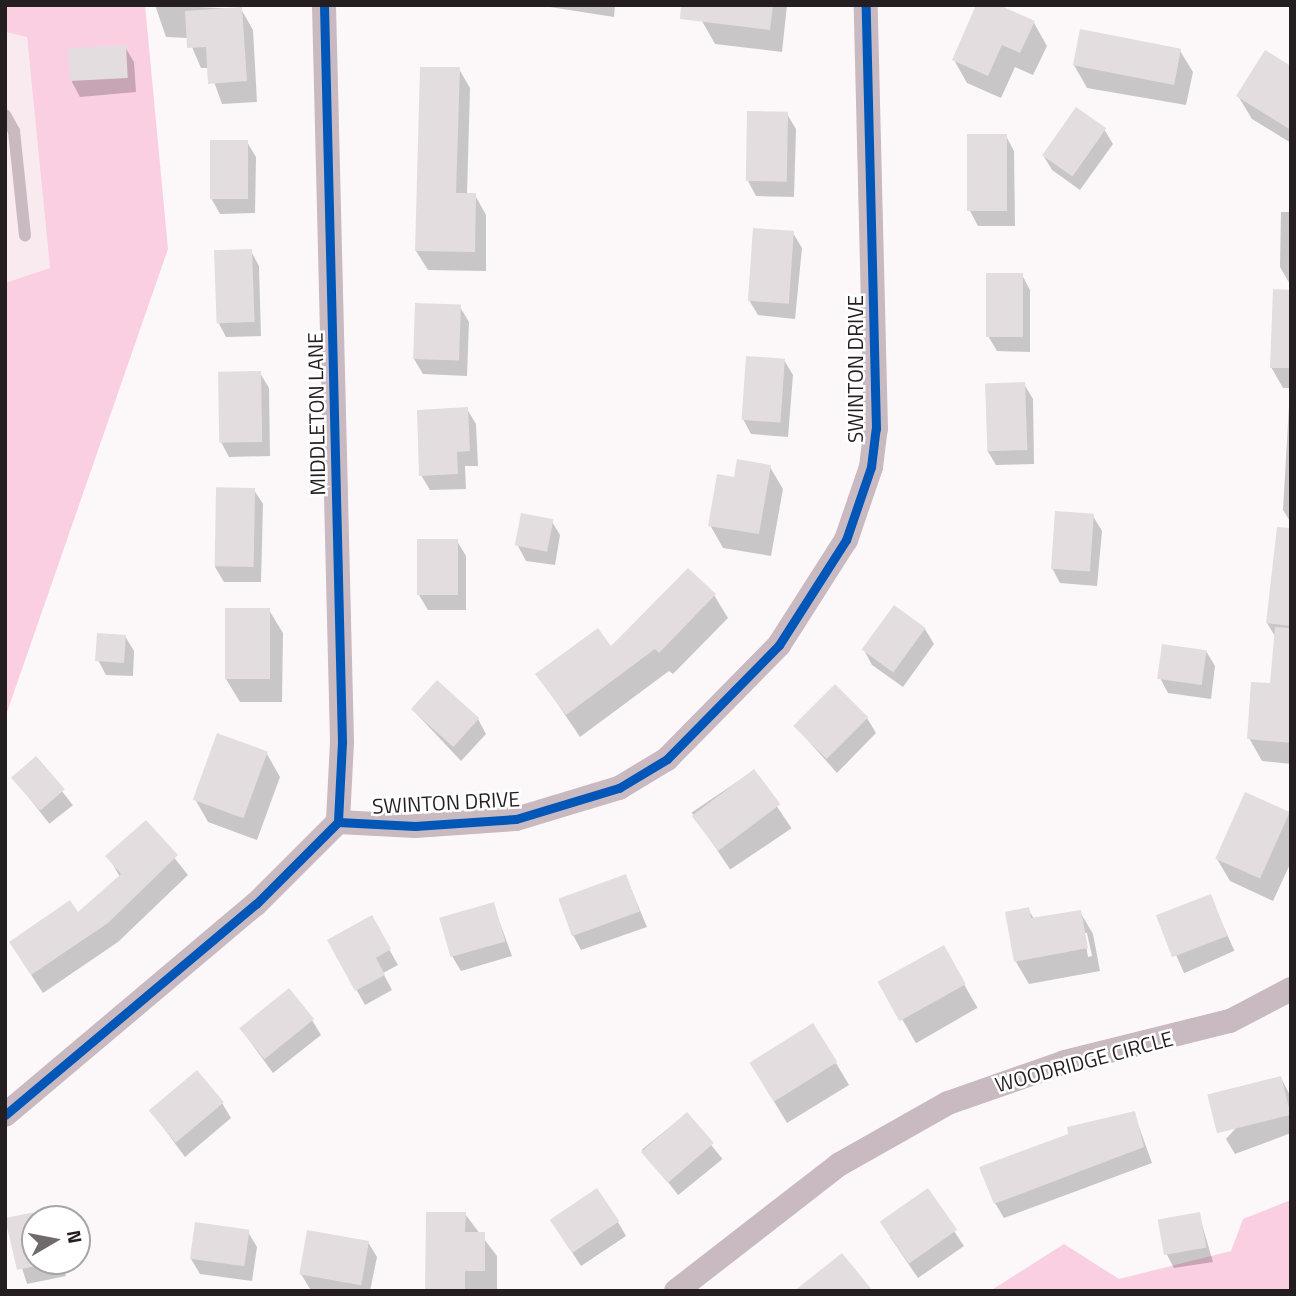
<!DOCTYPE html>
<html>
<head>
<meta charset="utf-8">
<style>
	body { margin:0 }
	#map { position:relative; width:1296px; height:1296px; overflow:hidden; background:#fcf8fa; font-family:"Titillium Web",sans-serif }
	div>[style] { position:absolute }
	.built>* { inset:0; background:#f8eaef }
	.forest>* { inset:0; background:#facfe1 }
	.shadow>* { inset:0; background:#0003; transform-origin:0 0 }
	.building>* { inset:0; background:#e3dde0; transform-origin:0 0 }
	.lane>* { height:12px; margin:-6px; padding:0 6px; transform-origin:6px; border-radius:6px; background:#c9b9c0 }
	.street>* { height:24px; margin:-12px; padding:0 12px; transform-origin:12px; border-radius:12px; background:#c9b9c0 }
	.cycleway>* { height:9px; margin:-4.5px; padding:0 4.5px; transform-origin:4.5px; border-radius:4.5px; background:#0057b8 }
	span { translate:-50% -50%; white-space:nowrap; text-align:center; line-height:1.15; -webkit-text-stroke:5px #fff; paint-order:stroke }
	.street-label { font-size:21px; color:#251e21 }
	.frame { position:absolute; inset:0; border:7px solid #251e21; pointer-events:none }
	.north { position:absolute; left:21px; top:1205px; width:70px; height:70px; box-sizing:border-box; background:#fff; border:2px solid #a8a5a6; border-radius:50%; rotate:80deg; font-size:19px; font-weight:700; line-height:28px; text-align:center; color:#251e21 }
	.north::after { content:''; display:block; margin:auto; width:24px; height:32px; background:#706a6d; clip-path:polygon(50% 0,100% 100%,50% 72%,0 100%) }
</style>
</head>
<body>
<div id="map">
	<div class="built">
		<div style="clip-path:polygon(5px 32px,27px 37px,50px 268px,5px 283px)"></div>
	</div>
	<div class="forest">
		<div style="clip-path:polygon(5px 5px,145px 5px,168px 249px,5px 718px,5px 283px,50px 268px,27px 37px,5px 32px)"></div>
		<div style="clip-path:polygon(1291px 1200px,1291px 1291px,990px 1291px,1064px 1244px,1119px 1279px,1231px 1251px,1243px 1219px)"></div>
	</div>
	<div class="shadow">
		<div style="clip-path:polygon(155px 5px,241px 9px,253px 30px,257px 102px,222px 104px,209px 68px,201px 68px,188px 38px,166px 37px)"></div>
		<div style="clip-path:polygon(537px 5px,615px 5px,614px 17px)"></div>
		<div style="clip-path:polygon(704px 5px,787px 5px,782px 52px,715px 44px,702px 21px)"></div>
		<div style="clip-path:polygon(1034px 23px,1047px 46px,1033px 75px,1015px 67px,1001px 98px,967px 83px,954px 60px)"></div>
		<div style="clip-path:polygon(125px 47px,134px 62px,136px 92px,80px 97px,72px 82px,70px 51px)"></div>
		<div style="clip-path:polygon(1179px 49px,1193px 72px,1186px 105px,1087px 88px,1074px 65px)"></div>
		<div style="clip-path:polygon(1291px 68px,1291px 143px,1252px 119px,1238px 96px)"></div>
		<div style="clip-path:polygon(459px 69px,470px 88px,467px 195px,475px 195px,486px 215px,486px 271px,428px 270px,416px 251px)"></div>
		<div style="clip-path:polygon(787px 114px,796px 129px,794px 197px,756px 196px,748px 181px)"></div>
		<div style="clip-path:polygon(1104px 129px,1113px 144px,1080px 190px,1052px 170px,1043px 155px)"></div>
		<div style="clip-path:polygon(1006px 136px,1014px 151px,1015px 226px,978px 226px,970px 211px)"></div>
		<div style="clip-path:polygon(247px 142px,256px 157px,255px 213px,220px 214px,211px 198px)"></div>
		<div style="clip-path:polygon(1281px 212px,1291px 212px,1291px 286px,1280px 267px)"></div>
		<div style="clip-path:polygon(793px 233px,802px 248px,795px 319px,758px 315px,749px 300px)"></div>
		<div style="clip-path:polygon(251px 251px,259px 266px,261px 336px,226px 337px,218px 322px)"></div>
		<div style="clip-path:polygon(1022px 275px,1030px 290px,1030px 352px,997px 351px,988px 336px)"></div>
		<div style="clip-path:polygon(460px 307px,469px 322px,467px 376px,423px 374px,414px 359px)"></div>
		<div style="clip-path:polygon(1291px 320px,1291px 523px,1283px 510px,1290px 388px,1283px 388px,1271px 367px)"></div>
		<div style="clip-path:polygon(784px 360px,793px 375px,788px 437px,751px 434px,743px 419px)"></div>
		<div style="clip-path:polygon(260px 373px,269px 388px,270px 456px,229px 457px,221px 442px)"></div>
		<div style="clip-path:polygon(1024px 384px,1033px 399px,1034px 464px,996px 465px,987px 450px)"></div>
		<div style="clip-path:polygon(467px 409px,476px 424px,478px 466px,465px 466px,466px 489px,430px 490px,421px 475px)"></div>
		<div style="clip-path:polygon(770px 467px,783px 489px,771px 556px,723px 548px,710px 525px,735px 479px)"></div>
		<div style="clip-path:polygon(254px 490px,263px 504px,261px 582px,224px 582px,215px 567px)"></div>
		<div style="clip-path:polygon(1093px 516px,1102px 531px,1097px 586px,1060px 583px,1052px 568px)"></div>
		<div style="clip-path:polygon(551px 520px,560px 535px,555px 565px,526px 561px,518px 546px)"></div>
		<div style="clip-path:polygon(457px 541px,466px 556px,466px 610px,428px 610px,419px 595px)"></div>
		<div style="clip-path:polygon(1291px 553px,1291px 640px,1276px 638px,1267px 623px)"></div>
		<div style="clip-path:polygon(714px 595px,728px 618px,673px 674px,669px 671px,580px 737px,538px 675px,611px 649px)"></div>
		<div style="clip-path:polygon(269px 610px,283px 633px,282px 702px,240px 702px,226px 679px)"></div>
		<div style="clip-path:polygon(925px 629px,934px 644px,903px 687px,872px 665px,864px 650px)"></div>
		<div style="clip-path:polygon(125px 636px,134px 651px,133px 676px,106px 675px,98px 660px)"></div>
		<div style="clip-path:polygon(1206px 651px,1215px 666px,1211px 699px,1168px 693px,1160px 678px)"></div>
		<div style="clip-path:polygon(1291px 668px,1291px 764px,1262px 761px,1249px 738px)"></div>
		<div style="clip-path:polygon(413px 710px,478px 719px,486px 734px,461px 761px)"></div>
		<div style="clip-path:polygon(867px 718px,876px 733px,837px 773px,796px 727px)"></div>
		<div style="clip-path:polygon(267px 754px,280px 777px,257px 840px,208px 822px,195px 799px)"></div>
		<div style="left:36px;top:758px;width:60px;height:30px;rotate:52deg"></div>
		<div style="left:753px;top:771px;width:69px;height:74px;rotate:56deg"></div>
		<div style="clip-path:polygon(1289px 813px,1291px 862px,1273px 901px,1230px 881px,1217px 859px)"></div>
		<div style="clip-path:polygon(146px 822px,188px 875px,118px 942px,43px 993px,22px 961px,120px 877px,108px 856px)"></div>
		<div style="clip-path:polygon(626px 877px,647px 927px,581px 950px,573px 935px)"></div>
		<div style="left:1210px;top:896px;width:60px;height:55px;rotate:66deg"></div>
		<div style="clip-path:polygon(493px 904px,512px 956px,461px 971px,452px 956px)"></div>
		<div style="clip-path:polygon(evenodd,1028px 909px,1034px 919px,1080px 912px,1093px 934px,1100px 971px,1029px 984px,1016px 962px,1028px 909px,1084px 933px,1087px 933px,1092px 956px,1088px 957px,1084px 933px)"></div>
		<div style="clip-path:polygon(371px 917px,398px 965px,383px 973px,392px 990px,365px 1005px,329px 940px)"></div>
		<div style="left:943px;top:948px;width:69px;height:71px;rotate:60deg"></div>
		<div style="clip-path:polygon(312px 1020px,321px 1035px,273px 1073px,241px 1029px)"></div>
		<div style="clip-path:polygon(836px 1063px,849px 1085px,787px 1123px,764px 1085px)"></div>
		<div style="clip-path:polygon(1281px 1078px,1291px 1097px,1291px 1133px,1235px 1154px,1226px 1139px)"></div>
		<div style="clip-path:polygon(222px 1103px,231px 1118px,185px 1157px,151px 1111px)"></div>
		<div style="clip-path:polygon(1134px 1113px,1152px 1163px,1004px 1218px,995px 1203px)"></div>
		<div style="left:686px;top:1114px;width:58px;height:57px;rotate:51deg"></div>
		<div style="clip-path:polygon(927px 1191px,964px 1246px,918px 1278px,890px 1237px)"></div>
		<div style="clip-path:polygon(47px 1211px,51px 1219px,35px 1219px,35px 1261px,63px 1261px,66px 1276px,27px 1284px,7px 1220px)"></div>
		<div style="clip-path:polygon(465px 1214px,497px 1256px,497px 1291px,428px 1291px)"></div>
		<div style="clip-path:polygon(1199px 1214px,1213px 1262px,1174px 1268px,1166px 1253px)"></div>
		<div style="clip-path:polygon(618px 1222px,626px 1236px,581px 1266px,560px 1234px)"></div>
		<div style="clip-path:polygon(248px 1232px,257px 1247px,252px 1281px,200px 1274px,191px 1259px)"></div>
		<div style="clip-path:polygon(368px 1242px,377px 1257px,370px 1291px,310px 1289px,301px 1274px)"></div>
	</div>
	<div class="building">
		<div style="clip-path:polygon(681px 5px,773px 5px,770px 30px,680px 19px)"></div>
		<div style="clip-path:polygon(976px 5px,999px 5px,1035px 21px,1020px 53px,1002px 45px,988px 76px,952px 60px)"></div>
		<div style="clip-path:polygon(242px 7px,247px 81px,208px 84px,206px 47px,187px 48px,185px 11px)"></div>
		<div style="left:1080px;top:29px;width:103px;height:37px;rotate:11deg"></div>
		<div style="left:126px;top:45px;width:33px;height:58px;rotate:87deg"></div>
		<div style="clip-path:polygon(1265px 50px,1291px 66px,1291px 130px,1236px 96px)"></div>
		<div style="clip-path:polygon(420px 67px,460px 67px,456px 193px,476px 193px,475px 252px,415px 251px)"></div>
		<div style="left:1076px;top:107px;width:37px;height:59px;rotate:35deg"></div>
		<div style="left:747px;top:111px;width:41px;height:70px;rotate:1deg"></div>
		<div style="left:1007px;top:134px;width:77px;height:40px;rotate:90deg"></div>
		<div style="left:210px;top:140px;width:38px;height:59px"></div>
		<div style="left:753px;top:228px;width:41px;height:73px;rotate:4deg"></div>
		<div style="left:252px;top:249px;width:73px;height:38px;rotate:88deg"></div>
		<div style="left:986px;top:273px;width:37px;height:64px"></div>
		<div style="clip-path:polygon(1273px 289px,1291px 290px,1291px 368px,1270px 368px)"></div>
		<div style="left:415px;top:303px;width:46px;height:56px;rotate:2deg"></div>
		<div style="left:746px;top:356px;width:39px;height:64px;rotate:4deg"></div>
		<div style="left:261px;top:371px;width:71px;height:43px;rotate:89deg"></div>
		<div style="left:1025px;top:382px;width:68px;height:40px;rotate:88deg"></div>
		<div style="clip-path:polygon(468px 407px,470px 451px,457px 452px,458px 474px,419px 476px,417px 410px)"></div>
		<div style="clip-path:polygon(737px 459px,771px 465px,759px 534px,708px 526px,717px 474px,734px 477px)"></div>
		<div style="left:255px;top:488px;width:79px;height:39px;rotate:91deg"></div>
		<div style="left:1055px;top:511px;width:39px;height:58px;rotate:4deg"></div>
		<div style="left:521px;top:513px;width:33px;height:33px;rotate:11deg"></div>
		<div style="clip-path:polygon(1277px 527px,1291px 528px,1291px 626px,1266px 623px)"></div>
		<div style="left:458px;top:539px;width:56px;height:41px;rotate:90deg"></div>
		<div style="clip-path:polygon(688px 568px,716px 594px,659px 653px,655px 649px,566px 715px,535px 674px,598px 628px,611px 646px)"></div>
		<div style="left:894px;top:605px;width:39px;height:55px;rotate:36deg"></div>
		<div style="left:225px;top:608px;width:45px;height:71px"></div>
		<div style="clip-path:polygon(1275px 627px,1291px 628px,1291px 743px,1247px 739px,1251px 682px,1270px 683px)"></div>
		<div style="left:97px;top:633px;width:29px;height:28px;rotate:4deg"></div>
		<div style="left:1162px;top:644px;width:45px;height:35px;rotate:8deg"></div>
		<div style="left:437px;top:680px;width:57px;height:39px;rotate:42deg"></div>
		<div style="left:835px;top:684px;width:47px;height:59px;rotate:45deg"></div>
		<div style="left:217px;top:733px;width:54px;height:71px;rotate:20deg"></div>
		<div style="left:36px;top:756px;width:44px;height:33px;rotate:49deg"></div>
		<div style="left:754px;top:769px;width:44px;height:78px;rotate:53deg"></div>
		<div style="left:1245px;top:792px;width:49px;height:73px;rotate:24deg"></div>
		<div style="clip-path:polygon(146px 820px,178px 855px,108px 923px,31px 975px,9px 942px,70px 900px,78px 912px,121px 874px,105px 856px)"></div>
		<div style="left:626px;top:874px;width:40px;height:72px;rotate:70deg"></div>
		<div style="left:1211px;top:894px;width:45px;height:59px;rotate:69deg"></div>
		<div style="left:494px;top:902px;width:41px;height:57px;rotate:74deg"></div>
		<div style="clip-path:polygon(1029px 907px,1031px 918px,1081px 910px,1088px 948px,1014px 962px,1005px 912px)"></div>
		<div style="clip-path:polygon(372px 915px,391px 949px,376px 958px,385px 975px,355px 991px,327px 940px)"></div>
		<div style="left:944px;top:945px;width:45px;height:76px;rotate:61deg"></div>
		<div style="left:289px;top:988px;width:40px;height:64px;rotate:51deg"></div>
		<div style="left:813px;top:1023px;width:46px;height:75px;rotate:58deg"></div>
		<div style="left:197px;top:1070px;width:42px;height:63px;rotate:50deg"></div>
		<div style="left:1281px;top:1076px;width:40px;height:76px;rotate:76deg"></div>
		<div style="clip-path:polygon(1135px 1111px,1144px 1147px,994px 1204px,979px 1167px,1068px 1134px,1067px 1127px)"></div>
		<div style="left:687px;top:1112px;width:41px;height:61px;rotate:49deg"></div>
		<div style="left:597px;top:1188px;width:40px;height:57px;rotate:56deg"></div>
		<div style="left:928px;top:1188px;width:51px;height:59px;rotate:55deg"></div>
		<div style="clip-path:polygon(35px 1212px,35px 1266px,17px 1270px,5px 1218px)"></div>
		<div style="clip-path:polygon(426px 1212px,466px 1212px,465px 1232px,485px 1232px,485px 1271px,465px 1271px,465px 1290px,425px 1290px)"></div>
		<div style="left:1200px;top:1212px;width:36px;height:43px;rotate:80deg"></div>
		<div style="left:195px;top:1222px;width:55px;height:37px;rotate:8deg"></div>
		<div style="left:307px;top:1230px;width:63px;height:45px;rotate:10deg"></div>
		<div style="clip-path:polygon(842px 1253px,873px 1291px,794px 1291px)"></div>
	</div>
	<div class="lane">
		<div style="left:5px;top:115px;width:18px;rotate:61deg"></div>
		<div style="left:14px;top:131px;width:105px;rotate:84deg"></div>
	</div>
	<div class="street">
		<div style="left:324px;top:5px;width:737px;rotate:88.6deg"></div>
		<div style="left:342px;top:742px;width:80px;rotate:92.9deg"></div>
		<div style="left:5px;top:1115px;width:328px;rotate:-40.1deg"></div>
		<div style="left:256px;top:904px;width:116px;rotate:-45deg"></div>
		<div style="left:338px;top:822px;width:77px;rotate:3deg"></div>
		<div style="left:415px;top:826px;width:101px;rotate:-4deg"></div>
		<div style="left:516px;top:819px;width:108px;rotate:-16.8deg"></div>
		<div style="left:619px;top:788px;width:56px;rotate:-31.1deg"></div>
		<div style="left:667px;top:759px;width:160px;rotate:-45.5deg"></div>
		<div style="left:779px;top:645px;width:125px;rotate:-57.5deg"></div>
		<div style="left:846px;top:540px;width:77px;rotate:-71.1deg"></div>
		<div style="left:871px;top:467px;width:38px;rotate:-83deg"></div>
		<div style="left:876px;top:429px;width:424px;rotate:-91.4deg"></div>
		<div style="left:676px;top:1291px;width:207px;rotate:-37.8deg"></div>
		<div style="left:840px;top:1164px;width:124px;rotate:-29.5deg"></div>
		<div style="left:948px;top:1103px;width:124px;rotate:-19.3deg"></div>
		<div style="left:1065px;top:1062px;width:170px;rotate:-14deg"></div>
		<div style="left:1230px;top:1021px;width:69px;rotate:-27.7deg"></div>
	</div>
	<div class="cycleway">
		<div style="left:324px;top:5px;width:737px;rotate:88.6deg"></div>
		<div style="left:342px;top:742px;width:80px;rotate:92.9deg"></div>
		<div style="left:5px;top:1115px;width:328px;rotate:-40.1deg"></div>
		<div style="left:256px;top:904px;width:116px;rotate:-45deg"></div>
		<div style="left:338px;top:822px;width:77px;rotate:3deg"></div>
		<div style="left:415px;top:826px;width:101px;rotate:-4deg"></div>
		<div style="left:516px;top:819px;width:108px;rotate:-16.8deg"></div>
		<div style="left:619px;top:788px;width:56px;rotate:-31.1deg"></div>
		<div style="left:667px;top:759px;width:160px;rotate:-45.5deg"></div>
		<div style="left:779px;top:645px;width:125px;rotate:-57.5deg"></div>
		<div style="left:846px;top:540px;width:77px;rotate:-71.1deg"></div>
		<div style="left:871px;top:467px;width:38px;rotate:-83deg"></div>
		<div style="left:876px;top:429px;width:424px;rotate:-91.4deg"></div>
	</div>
	<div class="street-label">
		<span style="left:855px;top:369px;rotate:-90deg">SWINTON DRIVE</span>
		<span style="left:316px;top:414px;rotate:-91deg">MIDDLETON LANE</span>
		<span style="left:446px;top:802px;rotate:-3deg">SWINTON DRIVE</span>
		<span style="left:1084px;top:1061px;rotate:-15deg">WOODRIDGE CIRCLE</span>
	</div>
	<div class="frame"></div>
	<div class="north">N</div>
</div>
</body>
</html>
